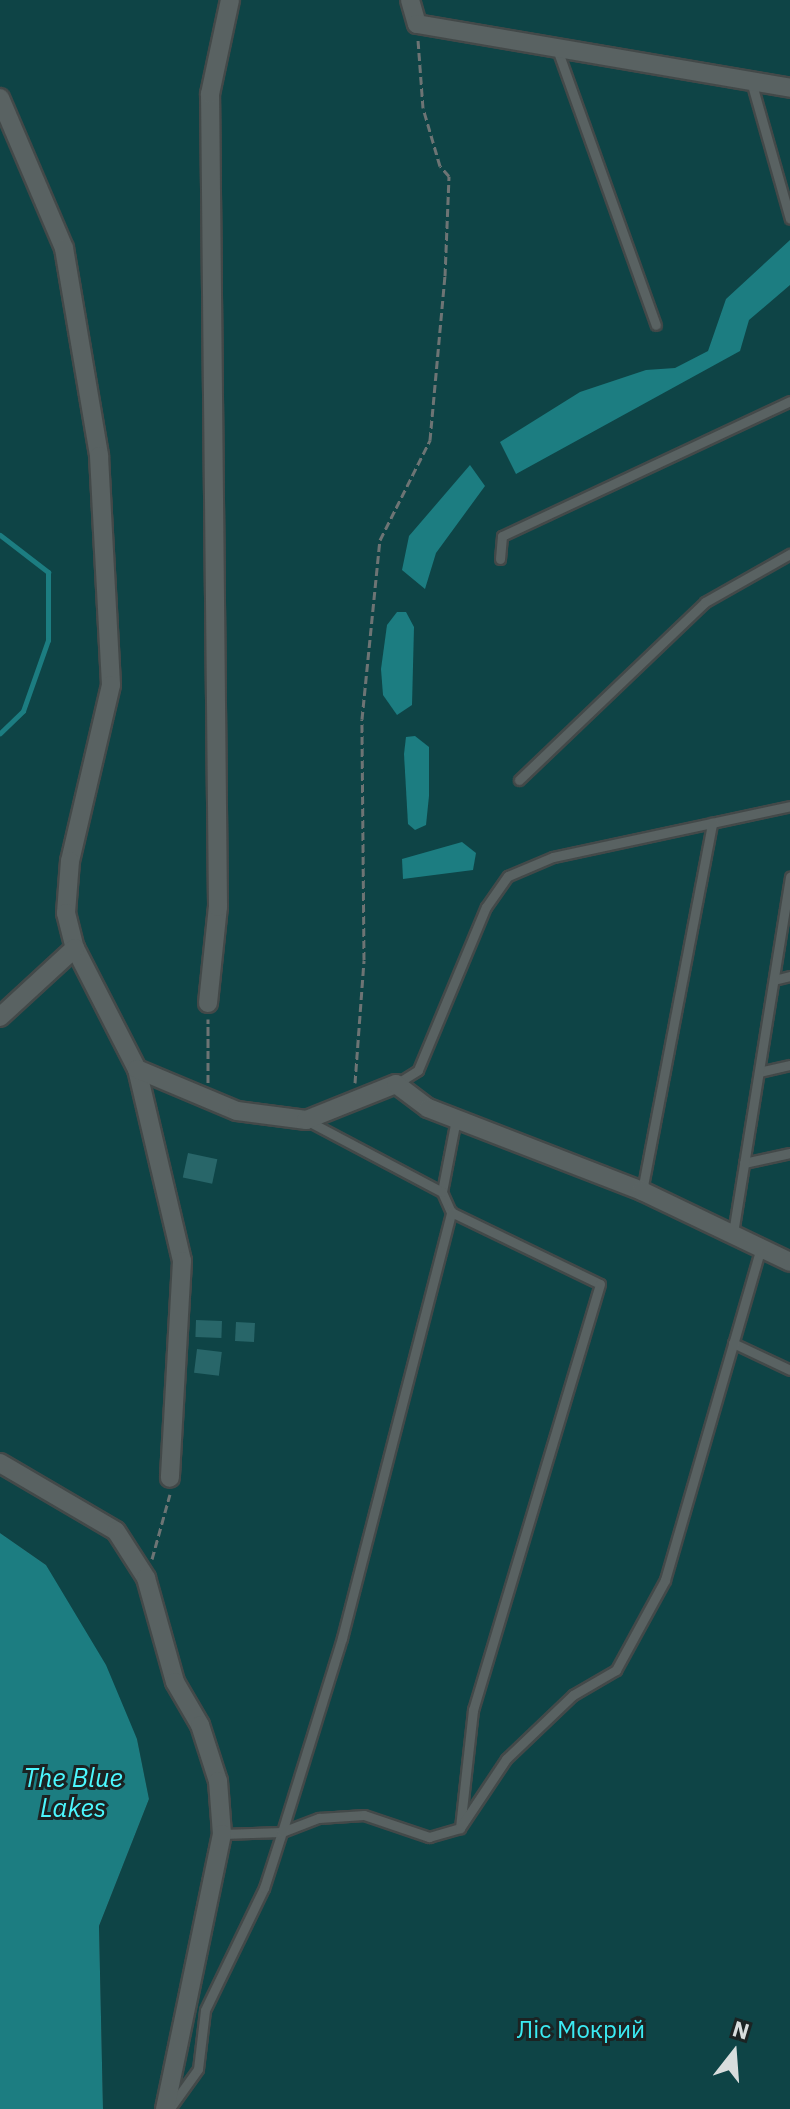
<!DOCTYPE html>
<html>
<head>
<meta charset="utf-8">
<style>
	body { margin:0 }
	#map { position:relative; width:790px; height:2109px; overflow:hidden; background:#252d2d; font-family:"IBM Plex Sans",sans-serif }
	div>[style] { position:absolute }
	.green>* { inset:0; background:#0e4446 }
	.water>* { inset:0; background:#1c7d81 }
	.stream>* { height:5px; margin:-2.5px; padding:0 2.5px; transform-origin:2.5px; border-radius:2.5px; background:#1c7d81 }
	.building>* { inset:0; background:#286669; transform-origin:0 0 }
	.path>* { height:3px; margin-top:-1.5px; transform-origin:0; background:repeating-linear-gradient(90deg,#6d7474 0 8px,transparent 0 12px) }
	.roads { filter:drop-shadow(2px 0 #434949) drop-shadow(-2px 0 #434949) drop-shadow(0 2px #434949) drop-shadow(0 -2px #434949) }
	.lane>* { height:9px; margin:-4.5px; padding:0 4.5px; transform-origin:4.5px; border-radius:4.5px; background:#596262 }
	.street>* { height:18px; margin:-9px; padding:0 9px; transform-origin:9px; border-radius:9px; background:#596262 }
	span { translate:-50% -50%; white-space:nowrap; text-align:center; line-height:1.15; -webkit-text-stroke:6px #1b2323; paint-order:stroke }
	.park-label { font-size:24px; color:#3bebf3 }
	.water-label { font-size:26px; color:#4cf7fe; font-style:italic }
	.north { position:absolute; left:694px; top:2013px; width:80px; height:80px; -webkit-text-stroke:6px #1b2323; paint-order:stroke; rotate:17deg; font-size:22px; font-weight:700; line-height:32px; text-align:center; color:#d8dddd }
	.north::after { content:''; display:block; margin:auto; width:28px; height:36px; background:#d8dddd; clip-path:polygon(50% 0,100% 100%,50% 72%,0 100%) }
</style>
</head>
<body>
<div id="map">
	<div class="green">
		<div style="clip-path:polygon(0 0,790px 0,790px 2109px,103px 2109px,99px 1926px,149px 1799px,137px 1739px,46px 1565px,0 1533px)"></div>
	</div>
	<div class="water">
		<div style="clip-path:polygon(790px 240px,790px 285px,749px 320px,740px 351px,516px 474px,500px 442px,580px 392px,646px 370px,675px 368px,708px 351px,726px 299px)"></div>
		<div style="clip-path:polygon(470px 465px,485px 486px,436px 553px,425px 589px,402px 570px,409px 536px)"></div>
		<div style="clip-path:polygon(397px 612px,406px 612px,414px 627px,412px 705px,397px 715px,383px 695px,381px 669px,387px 625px)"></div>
		<div style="clip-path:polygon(415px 736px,429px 747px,429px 796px,426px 825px,415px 830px,408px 824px,404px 754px,406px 737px)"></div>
		<div style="clip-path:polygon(462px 842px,476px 853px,473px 870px,403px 879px,402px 859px)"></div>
		<div style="clip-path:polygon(0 1533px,46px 1565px,106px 1665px,137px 1739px,149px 1799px,99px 1926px,103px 2109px,0 2109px)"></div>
	</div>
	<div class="stream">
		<div style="left:0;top:535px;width:61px;rotate:37.6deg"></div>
		<div style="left:48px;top:572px;width:68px;rotate:90deg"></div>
		<div style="left:48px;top:640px;width:75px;rotate:109.4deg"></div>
		<div style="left:23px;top:711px;width:32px;rotate:136deg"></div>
	</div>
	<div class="building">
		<div style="left:188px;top:1153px;width:30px;height:25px;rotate:12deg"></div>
		<div style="left:196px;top:1320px;width:26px;height:17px;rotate:2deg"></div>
		<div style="left:236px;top:1322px;width:19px;height:19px;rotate:3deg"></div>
		<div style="left:197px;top:1349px;width:25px;height:24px;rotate:7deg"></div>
	</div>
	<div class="path">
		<div style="left:208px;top:1083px;width:64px;rotate:-90deg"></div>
		<div style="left:355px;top:1083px;width:123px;rotate:-85.8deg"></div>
		<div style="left:364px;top:960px;width:241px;rotate:-90.5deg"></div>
		<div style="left:362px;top:719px;width:180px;rotate:-84.3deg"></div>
		<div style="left:380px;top:540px;width:112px;rotate:-63.4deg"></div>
		<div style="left:430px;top:440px;width:165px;rotate:-84.8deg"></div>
		<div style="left:445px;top:276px;width:100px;rotate:-87.7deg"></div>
		<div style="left:449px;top:176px;width:13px;rotate:-132deg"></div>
		<div style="left:440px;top:166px;width:60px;rotate:-106.3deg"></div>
		<div style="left:423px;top:108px;width:68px;rotate:-94.2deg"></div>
		<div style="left:152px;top:1559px;width:67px;rotate:-74.5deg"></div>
	</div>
	<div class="roads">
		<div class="lane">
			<div style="left:557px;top:49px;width:293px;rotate:70.3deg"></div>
			<div style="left:751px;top:81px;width:143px;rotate:74.2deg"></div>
			<div style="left:500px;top:559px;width:23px;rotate:-85deg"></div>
			<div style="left:502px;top:536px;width:318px;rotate:-25.1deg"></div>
			<div style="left:519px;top:780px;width:257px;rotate:-43.7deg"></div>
			<div style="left:705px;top:602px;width:98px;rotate:-29.5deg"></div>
			<div style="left:774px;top:980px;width:16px;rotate:-14deg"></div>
			<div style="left:759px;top:1072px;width:32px;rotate:-13deg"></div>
			<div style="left:396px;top:1084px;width:26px;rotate:-32deg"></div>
			<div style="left:418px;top:1070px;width:177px;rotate:-67.4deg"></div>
			<div style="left:486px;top:907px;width:38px;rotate:-55deg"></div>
			<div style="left:508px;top:876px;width:49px;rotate:-22.9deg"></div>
			<div style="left:553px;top:857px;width:242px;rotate:-12.1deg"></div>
			<div style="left:456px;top:1119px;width:74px;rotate:100.9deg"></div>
			<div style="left:442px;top:1192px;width:22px;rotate:66deg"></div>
			<div style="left:451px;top:1212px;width:165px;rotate:25.8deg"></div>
			<div style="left:600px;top:1284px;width:445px;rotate:106.6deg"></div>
			<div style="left:473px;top:1710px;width:119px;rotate:96.3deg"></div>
			<div style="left:306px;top:1120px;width:154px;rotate:27.9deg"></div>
			<div style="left:744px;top:1163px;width:47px;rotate:-12.3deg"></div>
			<div style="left:642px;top:1191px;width:375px;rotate:-79.2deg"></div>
			<div style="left:733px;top:1233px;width:361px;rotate:-80.9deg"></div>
			<div style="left:733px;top:1343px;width:63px;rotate:25.3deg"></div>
			<div style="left:222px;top:1834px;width:60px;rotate:-1.9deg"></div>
			<div style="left:282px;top:1832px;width:40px;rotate:-21deg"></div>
			<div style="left:319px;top:1818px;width:45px;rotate:-3.8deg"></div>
			<div style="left:364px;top:1815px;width:69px;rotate:18.7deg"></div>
			<div style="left:429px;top:1837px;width:32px;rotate:-16deg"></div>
			<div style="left:460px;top:1828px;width:83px;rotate:-56.3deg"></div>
			<div style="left:506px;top:1759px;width:93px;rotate:-43.7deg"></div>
			<div style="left:573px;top:1695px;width:50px;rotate:-30.2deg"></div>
			<div style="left:616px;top:1670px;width:102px;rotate:-61.4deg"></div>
			<div style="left:665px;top:1580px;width:347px;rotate:-73.9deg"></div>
			<div style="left:170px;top:2108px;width:48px;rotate:-54.3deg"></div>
			<div style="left:198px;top:2069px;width:59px;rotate:-83.2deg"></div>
			<div style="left:205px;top:2010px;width:136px;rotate:-64.2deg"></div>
			<div style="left:264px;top:1888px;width:59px;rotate:-72.2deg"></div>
			<div style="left:282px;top:1832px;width:203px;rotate:-72.8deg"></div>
			<div style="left:342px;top:1638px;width:440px;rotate:-75.6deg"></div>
		</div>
		<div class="street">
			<div style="left:410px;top:0;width:25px;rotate:74deg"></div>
			<div style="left:417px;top:24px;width:378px;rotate:9.7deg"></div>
			<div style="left:0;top:98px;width:163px;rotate:66.9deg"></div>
			<div style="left:64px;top:248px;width:211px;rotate:80.4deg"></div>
			<div style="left:99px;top:456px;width:229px;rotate:87deg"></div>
			<div style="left:111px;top:685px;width:181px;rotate:103.1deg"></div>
			<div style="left:70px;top:861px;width:52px;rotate:94.4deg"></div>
			<div style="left:66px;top:913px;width:36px;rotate:76deg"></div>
			<div style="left:75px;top:948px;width:136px;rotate:62.9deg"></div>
			<div style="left:137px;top:1069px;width:197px;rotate:76.8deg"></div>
			<div style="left:182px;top:1261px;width:217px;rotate:93.2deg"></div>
			<div style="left:208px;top:1003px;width:97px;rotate:-84.1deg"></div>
			<div style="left:218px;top:907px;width:813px;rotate:-90.56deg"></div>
			<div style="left:210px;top:94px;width:96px;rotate:-78deg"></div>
			<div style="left:0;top:1017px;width:102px;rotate:-42.6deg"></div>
			<div style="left:137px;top:1069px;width:108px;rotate:22.8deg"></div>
			<div style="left:237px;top:1111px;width:70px;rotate:7.4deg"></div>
			<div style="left:306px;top:1120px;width:97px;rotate:-21.8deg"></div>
			<div style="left:396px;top:1084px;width:40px;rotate:37deg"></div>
			<div style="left:428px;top:1108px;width:230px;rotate:21.2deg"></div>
			<div style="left:642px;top:1191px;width:164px;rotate:25.6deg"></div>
			<div style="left:0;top:1463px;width:134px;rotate:30.4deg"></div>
			<div style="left:116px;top:1531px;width:56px;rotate:57.4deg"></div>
			<div style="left:146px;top:1578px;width:108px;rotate:74.4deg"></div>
			<div style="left:175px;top:1682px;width:50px;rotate:59.8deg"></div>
			<div style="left:200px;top:1725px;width:59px;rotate:72.2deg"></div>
			<div style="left:218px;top:1781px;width:53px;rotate:85.7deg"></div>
			<div style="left:222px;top:1834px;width:281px;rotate:101.7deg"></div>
		</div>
	</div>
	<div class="park-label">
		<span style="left:581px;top:2030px">Ліс Мокрий</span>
	</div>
	<div class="water-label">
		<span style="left:73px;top:1793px">The Blue<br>Lakes</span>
	</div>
	<div class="north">N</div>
</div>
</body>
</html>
